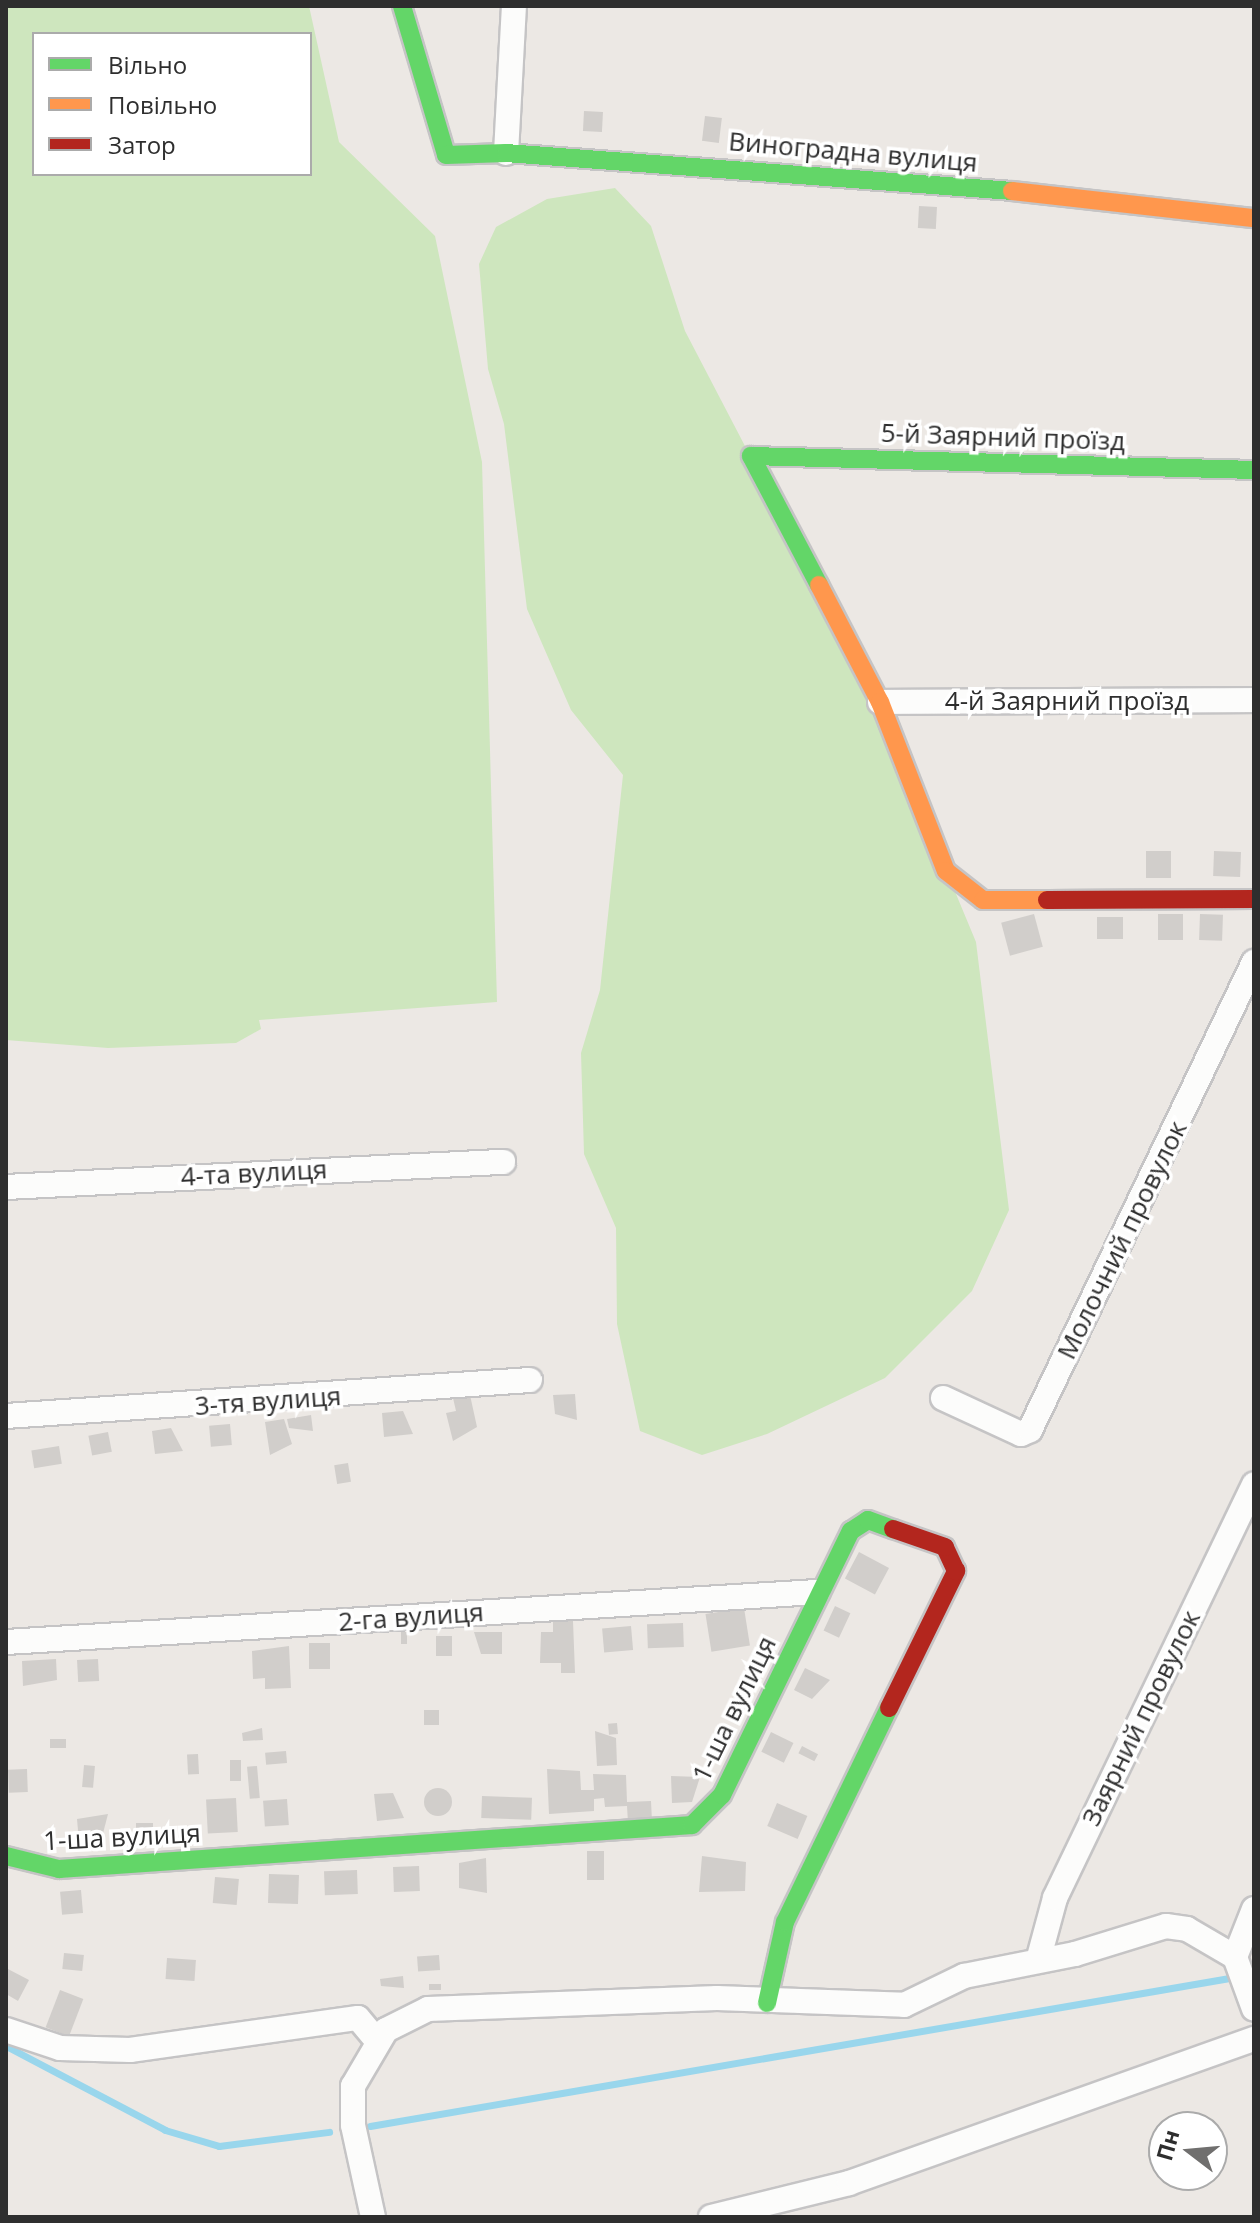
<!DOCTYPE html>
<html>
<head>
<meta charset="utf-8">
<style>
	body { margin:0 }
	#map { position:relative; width:1260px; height:2223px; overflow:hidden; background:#ece8e4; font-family:"Open Sans",sans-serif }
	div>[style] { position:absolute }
	.green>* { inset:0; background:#cee6be }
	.stream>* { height:7px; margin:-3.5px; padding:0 3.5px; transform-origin:3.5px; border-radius:3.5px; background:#99d6ec }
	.building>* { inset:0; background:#d1cecb; transform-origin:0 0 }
	.round { border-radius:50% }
	.roads { filter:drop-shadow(2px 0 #c5c4c5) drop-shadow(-2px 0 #c5c4c5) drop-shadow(0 2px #c5c4c5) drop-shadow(0 -2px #c5c4c5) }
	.street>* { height:24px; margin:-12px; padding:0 12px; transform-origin:12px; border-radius:12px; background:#fcfcfb }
	.fast>* { height:18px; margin:-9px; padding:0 9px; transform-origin:9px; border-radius:9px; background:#63d668 }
	.slow>* { height:18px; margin:-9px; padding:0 9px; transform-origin:9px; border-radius:9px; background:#ff974d }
	.jam>* { height:18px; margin:-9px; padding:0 9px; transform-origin:9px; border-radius:9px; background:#b3261e }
	span { translate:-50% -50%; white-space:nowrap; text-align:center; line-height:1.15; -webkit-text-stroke:7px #fff; paint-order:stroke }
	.street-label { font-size:26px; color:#2e2e2e }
	.frame { position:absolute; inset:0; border:8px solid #2e2e2e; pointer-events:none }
	.legend { position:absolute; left:32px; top:32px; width:280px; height:144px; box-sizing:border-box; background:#fff; border:2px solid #ababab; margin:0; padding:10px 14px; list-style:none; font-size:24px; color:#2e2e2e }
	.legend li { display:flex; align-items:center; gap:16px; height:40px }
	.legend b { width:40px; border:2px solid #ababab }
	.north { position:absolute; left:1148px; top:2111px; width:80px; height:80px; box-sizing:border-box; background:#fff; border:2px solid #ababab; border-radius:50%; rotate:286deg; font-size:22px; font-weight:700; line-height:32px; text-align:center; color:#2e2e2e }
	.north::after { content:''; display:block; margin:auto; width:28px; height:36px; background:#706f6e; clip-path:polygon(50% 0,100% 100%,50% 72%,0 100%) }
</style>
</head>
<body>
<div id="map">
	<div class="green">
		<div style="clip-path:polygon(evenodd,6px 6px,309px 6px,339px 142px,435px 236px,482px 462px,497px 1002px,259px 1020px,261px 1029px,236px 1043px,108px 1048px,6px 1040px,6px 6px,34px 34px,310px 34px,310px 174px,34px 174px,34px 34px)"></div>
		<div style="clip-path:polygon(615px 188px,651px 226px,685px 331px,867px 680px,976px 942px,1009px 1210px,972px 1291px,885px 1378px,767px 1434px,702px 1455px,640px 1431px,617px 1324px,616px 1228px,584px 1154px,581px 1053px,600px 990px,623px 775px,571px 710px,527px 609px,504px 424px,488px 369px,479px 264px,496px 227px,547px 199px)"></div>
	</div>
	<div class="stream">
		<div style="left:6px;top:2046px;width:180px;rotate:27.8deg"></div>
		<div style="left:165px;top:2130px;width:56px;rotate:16.5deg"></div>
		<div style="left:219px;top:2146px;width:111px;rotate:-7.3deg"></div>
		<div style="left:370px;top:2126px;width:878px;rotate:-9.77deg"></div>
	</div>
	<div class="building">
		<div style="left:584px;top:111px;width:19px;height:20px;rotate:3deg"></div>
		<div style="left:705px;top:116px;width:17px;height:25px;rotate:7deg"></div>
		<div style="left:919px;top:206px;width:18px;height:22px;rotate:3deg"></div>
		<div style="left:1146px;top:851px;width:25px;height:27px"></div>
		<div style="left:1214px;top:851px;width:27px;height:25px;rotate:2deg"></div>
		<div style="left:1034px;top:914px;width:34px;height:34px;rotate:75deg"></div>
		<div style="left:1158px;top:914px;width:25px;height:26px"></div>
		<div style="left:1200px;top:914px;width:23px;height:26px;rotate:2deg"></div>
		<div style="left:1097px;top:917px;width:26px;height:22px"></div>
		<div style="clip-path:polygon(575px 1394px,577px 1420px,555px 1414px,553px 1395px)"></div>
		<div style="clip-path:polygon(470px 1395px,477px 1427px,453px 1441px,446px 1413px,456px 1411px,453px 1398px)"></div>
		<div style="clip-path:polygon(403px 1411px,413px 1434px,384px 1437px,382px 1413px)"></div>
		<div style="clip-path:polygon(311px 1415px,313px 1431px,289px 1428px,287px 1419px)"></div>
		<div style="clip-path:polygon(284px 1419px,292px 1444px,270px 1455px,265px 1422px)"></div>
		<div style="left:230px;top:1424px;width:21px;height:21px;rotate:85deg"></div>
		<div style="clip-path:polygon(171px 1428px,183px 1451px,155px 1454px,152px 1431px)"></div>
		<div style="left:108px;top:1432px;width:20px;height:20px;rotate:79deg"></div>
		<div style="left:59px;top:1446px;width:18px;height:28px;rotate:81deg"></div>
		<div style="left:348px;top:1463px;width:19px;height:14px;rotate:81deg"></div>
		<div style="left:859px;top:1552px;width:34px;height:30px;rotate:28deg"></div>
		<div style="left:835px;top:1606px;width:17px;height:27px;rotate:25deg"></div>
		<div style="left:744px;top:1608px;width:38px;height:39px;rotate:81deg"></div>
		<div style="clip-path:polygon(553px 1621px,573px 1621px,575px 1673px,561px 1673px,561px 1663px,540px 1663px,541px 1632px,553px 1632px)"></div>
		<div style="left:683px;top:1623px;width:24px;height:36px;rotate:88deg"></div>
		<div style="left:631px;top:1626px;width:24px;height:29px;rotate:85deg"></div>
		<div style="left:407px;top:1632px;width:12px;height:6px;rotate:90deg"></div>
		<div style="clip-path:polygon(474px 1632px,502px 1632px,502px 1654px,481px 1654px)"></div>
		<div style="left:436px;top:1636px;width:16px;height:20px"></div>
		<div style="left:309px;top:1643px;width:21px;height:26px"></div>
		<div style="clip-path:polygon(289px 1646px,291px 1688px,265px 1689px,265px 1678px,253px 1679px,252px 1651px)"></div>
		<div style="clip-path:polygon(56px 1659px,57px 1680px,23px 1686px,22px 1661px)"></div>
		<div style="left:98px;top:1659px;width:22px;height:21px;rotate:87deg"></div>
		<div style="clip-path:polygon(805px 1668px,830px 1680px,812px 1699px,794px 1690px)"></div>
		<div style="left:424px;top:1710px;width:15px;height:15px"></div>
		<div style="left:617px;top:1723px;width:11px;height:9px;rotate:85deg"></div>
		<div style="clip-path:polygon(262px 1728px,263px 1740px,243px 1741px,242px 1733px)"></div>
		<div style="clip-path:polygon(595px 1731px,616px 1738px,617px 1765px,597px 1766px)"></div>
		<div style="left:771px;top:1732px;width:25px;height:22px;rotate:26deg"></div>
		<div style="left:66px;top:1739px;width:9px;height:16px;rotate:90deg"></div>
		<div style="left:802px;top:1746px;width:18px;height:8px;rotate:27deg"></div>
		<div style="left:286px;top:1751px;width:12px;height:21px;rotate:85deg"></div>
		<div style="left:198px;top:1754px;width:20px;height:11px;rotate:87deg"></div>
		<div style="left:230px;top:1760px;width:11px;height:21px"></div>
		<div style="left:84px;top:1765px;width:11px;height:22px;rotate:5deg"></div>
		<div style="left:257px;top:1766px;width:32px;height:10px;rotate:85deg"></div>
		<div style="left:27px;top:1769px;width:23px;height:19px;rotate:88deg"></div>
		<div style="clip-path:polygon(547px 1769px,580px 1771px,581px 1790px,594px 1790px,593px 1774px,626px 1775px,627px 1802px,651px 1801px,652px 1821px,628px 1823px,627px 1806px,605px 1807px,604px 1798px,594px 1799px,594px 1811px,549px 1814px)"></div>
		<div style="clip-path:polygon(671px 1776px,700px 1777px,692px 1802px,672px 1803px)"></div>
		<div class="round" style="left:424px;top:1788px;width:28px;height:28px"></div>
		<div style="clip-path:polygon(393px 1793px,404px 1818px,377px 1821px,374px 1794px)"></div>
		<div style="left:482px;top:1796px;width:50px;height:22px;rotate:2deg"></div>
		<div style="left:236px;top:1798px;width:34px;height:30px;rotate:87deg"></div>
		<div style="left:287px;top:1799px;width:26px;height:24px;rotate:86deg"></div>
		<div style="left:777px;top:1803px;width:33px;height:25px;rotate:23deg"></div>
		<div style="clip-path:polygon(108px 1814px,101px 1841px,79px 1842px,77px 1819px)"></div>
		<div style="left:136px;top:1823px;width:17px;height:24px"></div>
		<div style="left:156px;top:1832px;width:7px;height:11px"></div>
		<div style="left:587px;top:1851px;width:17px;height:29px"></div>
		<div style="clip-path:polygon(702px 1856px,746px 1862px,745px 1891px,699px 1892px)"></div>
		<div style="clip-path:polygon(486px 1858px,487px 1893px,459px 1888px,459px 1863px)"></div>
		<div style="left:419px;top:1866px;width:25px;height:26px;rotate:88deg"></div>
		<div style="left:357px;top:1870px;width:24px;height:33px;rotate:88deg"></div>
		<div style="left:269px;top:1874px;width:30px;height:29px;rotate:2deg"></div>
		<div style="left:215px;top:1877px;width:24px;height:26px;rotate:5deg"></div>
		<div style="left:81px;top:1890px;width:23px;height:21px;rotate:85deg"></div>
		<div style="left:64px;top:1953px;width:20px;height:16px;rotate:6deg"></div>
		<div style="left:439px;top:1955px;width:15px;height:22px;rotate:86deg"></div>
		<div style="left:167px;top:1958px;width:29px;height:21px;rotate:4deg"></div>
		<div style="clip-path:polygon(6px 1968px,29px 1980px,18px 2001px,6px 1994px)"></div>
		<div style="clip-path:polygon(403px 1976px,404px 1988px,381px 1986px,380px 1979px)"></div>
		<div style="left:441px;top:1984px;width:6px;height:12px;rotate:90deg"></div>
		<div style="left:60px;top:1990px;width:25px;height:40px;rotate:21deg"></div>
	</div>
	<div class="roads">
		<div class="street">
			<div style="left:506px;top:153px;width:147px;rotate:-86.9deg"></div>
			<div style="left:880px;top:702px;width:374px;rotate:-0.3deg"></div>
			<div style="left:6px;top:1187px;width:498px;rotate:-2.9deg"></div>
			<div style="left:943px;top:1398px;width:86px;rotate:24.8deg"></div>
			<div style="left:1021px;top:1434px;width:10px;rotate:-24deg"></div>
			<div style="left:1030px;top:1430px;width:519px;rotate:-64.42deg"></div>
			<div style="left:6px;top:1416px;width:525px;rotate:-3.93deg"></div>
			<div style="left:6px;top:1642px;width:813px;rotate:-3.53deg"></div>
			<div style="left:1254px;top:1909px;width:52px;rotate:111.6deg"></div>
			<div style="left:1235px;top:1957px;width:55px;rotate:69.9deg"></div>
			<div style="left:1039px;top:1957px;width:61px;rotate:-74.8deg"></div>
			<div style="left:1055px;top:1898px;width:459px;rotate:-64.3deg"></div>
			<div style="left:6px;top:2030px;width:57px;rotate:18.4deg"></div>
			<div style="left:60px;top:2048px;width:70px;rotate:1.6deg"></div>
			<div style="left:130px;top:2050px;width:230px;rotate:-8deg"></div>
			<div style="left:358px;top:2018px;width:30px;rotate:50deg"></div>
			<div style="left:373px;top:2217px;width:94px;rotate:-102.3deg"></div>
			<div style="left:353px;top:2125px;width:39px;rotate:-90deg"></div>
			<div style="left:353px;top:2086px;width:65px;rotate:-59.5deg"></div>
			<div style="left:386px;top:2030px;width:47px;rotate:-26.6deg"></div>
			<div style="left:428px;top:2009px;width:289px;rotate:-2.2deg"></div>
			<div style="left:717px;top:1998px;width:187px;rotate:2.1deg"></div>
			<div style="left:904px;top:2005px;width:67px;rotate:-25.8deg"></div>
			<div style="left:964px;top:1976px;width:113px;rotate:-11.2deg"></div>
			<div style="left:1075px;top:1954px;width:95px;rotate:-17.1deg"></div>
			<div style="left:1166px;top:1926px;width:21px;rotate:8deg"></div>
			<div style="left:1187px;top:1929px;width:56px;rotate:30.3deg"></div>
			<div style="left:711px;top:2217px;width:142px;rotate:-13.8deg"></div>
			<div style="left:849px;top:2183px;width:430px;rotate:-19.6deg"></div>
		</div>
		<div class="fast">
			<div style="left:402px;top:6px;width:155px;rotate:73.5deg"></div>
			<div style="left:446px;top:155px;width:60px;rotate:-1.9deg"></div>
			<div style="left:506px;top:153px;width:507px;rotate:4.29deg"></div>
			<div style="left:819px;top:585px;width:146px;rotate:-117.8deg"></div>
			<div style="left:751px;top:456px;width:503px;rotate:1.59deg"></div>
			<div style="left:6px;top:1856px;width:55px;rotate:13.8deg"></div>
			<div style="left:59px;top:1869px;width:635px;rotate:-3.98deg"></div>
			<div style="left:692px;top:1825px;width:42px;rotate:-45deg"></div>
			<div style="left:722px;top:1795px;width:294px;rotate:-64deg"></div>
			<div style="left:851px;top:1531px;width:20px;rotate:-33deg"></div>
			<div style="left:868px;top:1520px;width:27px;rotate:20deg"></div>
			<div style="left:767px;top:2003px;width:83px;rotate:-77.5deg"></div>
			<div style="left:785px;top:1922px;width:238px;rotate:-64.1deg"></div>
		</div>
		<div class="slow">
			<div style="left:1012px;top:191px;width:244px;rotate:6.4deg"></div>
			<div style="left:819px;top:585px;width:132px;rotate:62.5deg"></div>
			<div style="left:880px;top:702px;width:181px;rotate:68.7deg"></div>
			<div style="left:946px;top:871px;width:47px;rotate:38.1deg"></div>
			<div style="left:983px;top:900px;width:64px"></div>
		</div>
		<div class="jam">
			<div style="left:1047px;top:900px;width:207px;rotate:-0.3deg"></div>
			<div style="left:889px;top:1708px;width:153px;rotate:-63.9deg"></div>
			<div style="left:956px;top:1571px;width:26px;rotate:-115deg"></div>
			<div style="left:945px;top:1547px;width:55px;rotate:-160.9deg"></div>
		</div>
	</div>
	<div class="street-label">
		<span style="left:853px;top:152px;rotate:5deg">Виноградна вулиця</span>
		<span style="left:1003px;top:437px;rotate:2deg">5-й Заярний проїзд</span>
		<span style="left:1067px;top:701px">4-й Заярний проїзд</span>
		<span style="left:254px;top:1173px;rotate:-3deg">4-та вулиця</span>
		<span style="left:1122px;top:1240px;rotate:-64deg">Молочний провулок</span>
		<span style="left:268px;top:1401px;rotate:-4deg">3-тя вулиця</span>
		<span style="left:411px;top:1617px;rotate:-4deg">2-га вулиця</span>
		<span style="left:734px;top:1709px;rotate:-64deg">1-ша вулиця</span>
		<span style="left:1141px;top:1718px;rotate:-64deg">Заярний провулок</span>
		<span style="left:122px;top:1837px;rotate:-3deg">1-ша вулиця</span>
	</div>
	<div class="frame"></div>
	<ul class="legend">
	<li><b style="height:10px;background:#63d668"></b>Вільно</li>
	<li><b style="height:10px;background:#ff974d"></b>Повільно</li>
	<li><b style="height:10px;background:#b3261e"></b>Затор</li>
	</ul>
	<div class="north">Пн</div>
</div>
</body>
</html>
